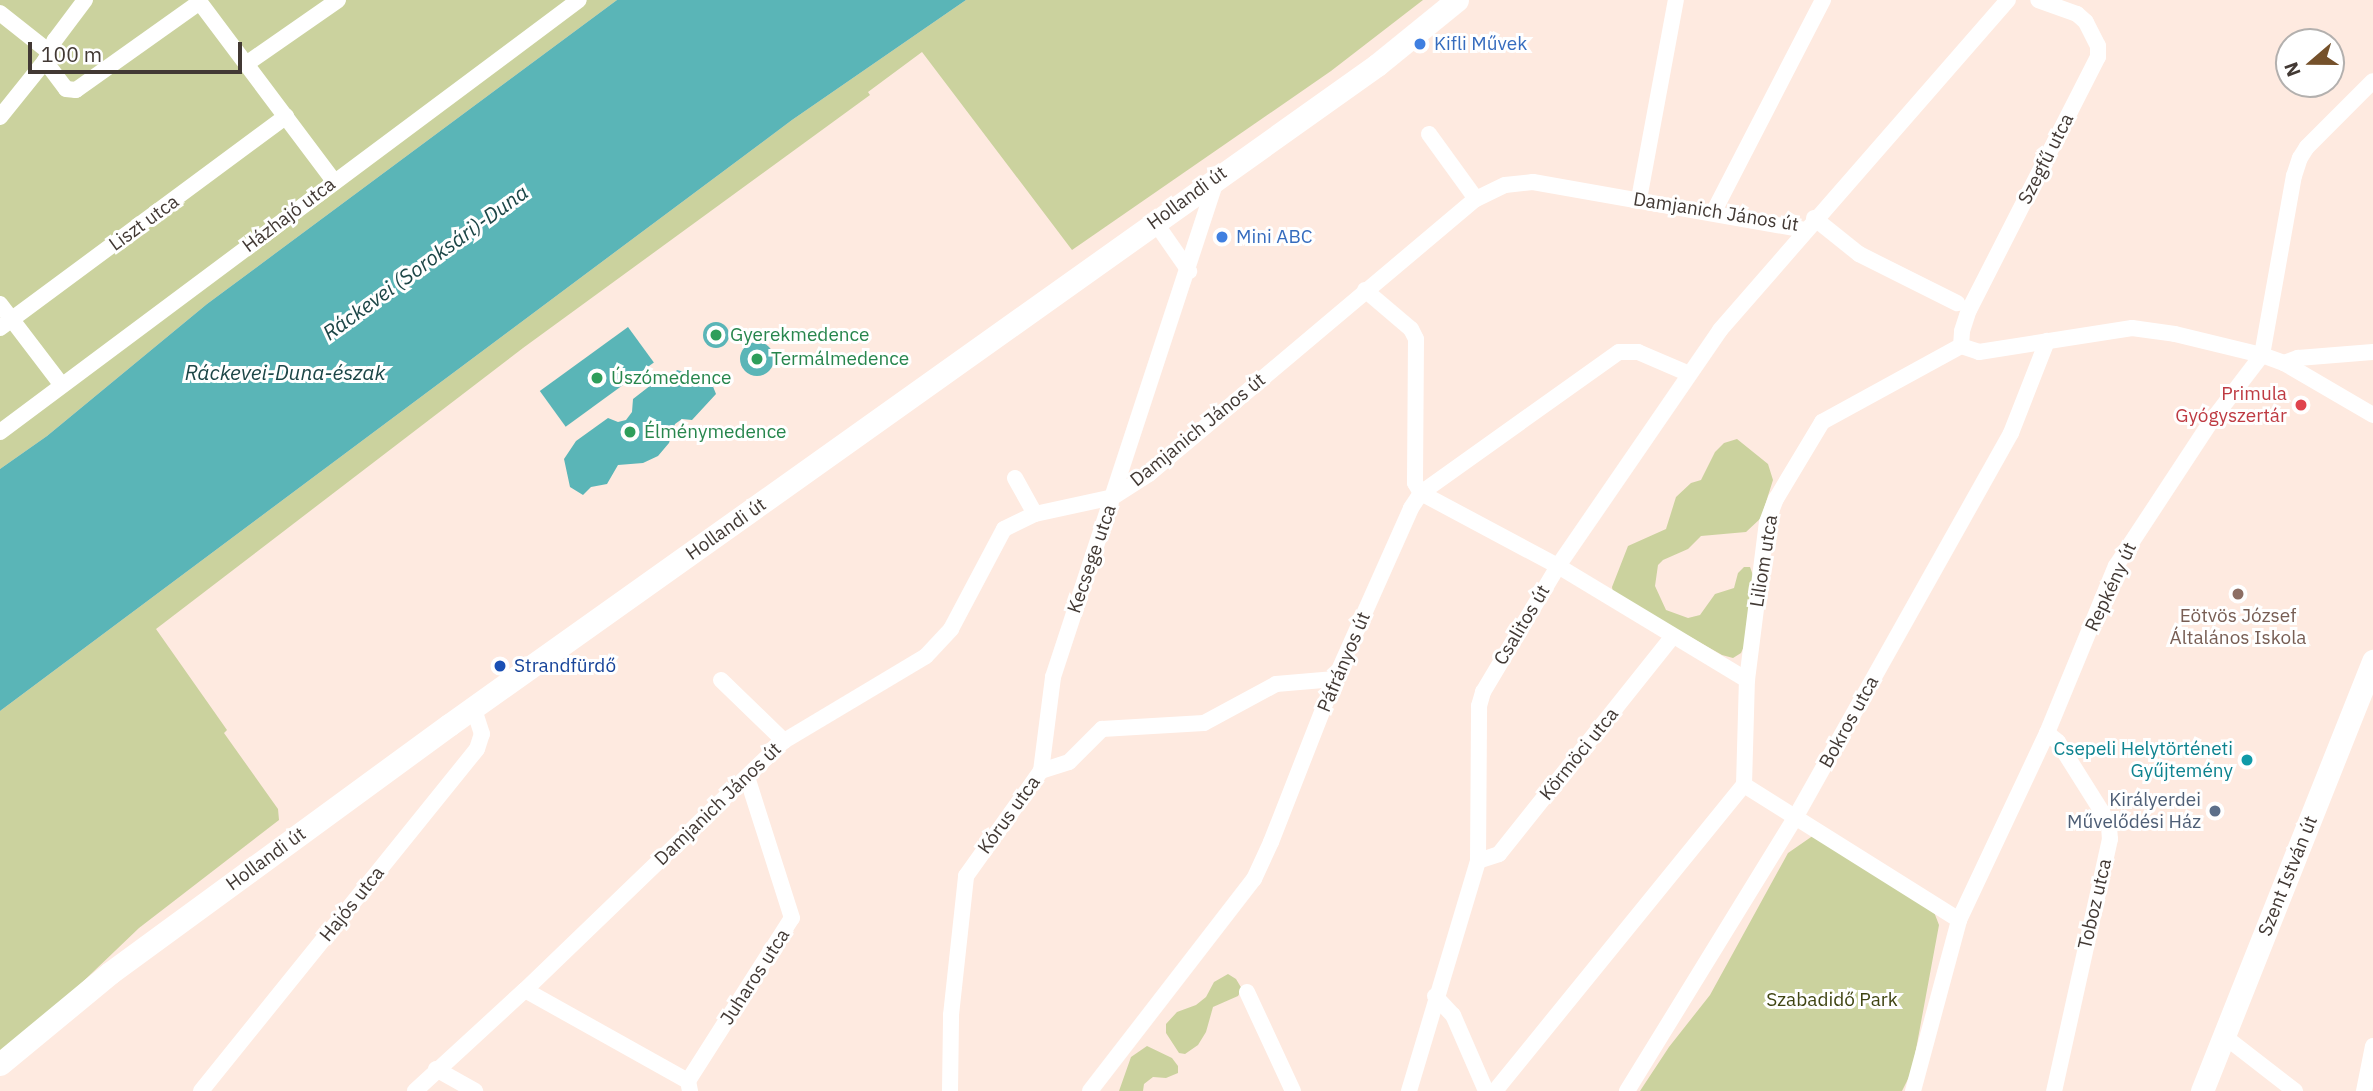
<!DOCTYPE html>
<html>
<head>
<meta charset="utf-8">
<style>
	body { margin:0 }
	#map { position:relative; width:2373px; height:1091px; overflow:hidden; background:#feeae0; font-family:"IBM Plex Sans",sans-serif }
	div>[style] { position:absolute }
	.green>* { inset:0; background:#cbd29e }
	.water>* { inset:0; background:#5ab5b7; transform-origin:0 0 }
	.round { border-radius:50% }
	.street>* { height:16px; margin:-8px; padding:0 8px; transform-origin:8px; border-radius:8px; background:#fff }
	.secondary>* { height:23px; margin:-11.5px; padding:0 11.5px; transform-origin:11.5px; border-radius:11.5px; background:#fff }
	.dots>* { width:19px; height:19px; translate:-50% -50%; box-sizing:border-box; border:4px solid #fff; border-radius:50% }
	span { translate:-50% -50%; white-space:nowrap; text-align:center; line-height:1.15; -webkit-text-stroke:6px #fff; paint-order:stroke }
	.shop-label { font-size:19px; color:#366cbe }
	.left { translate:0 -50%; text-align:left }
	.street-label { font-size:19px; color:#423934 }
	.leisure-label { font-size:19px; color:#27864d }
	.health-label { font-size:19px; color:#be3a42 }
	.right { translate:-100% -50%; text-align:right }
	.education-label { font-size:19px; color:#785e54 }
	.transit-label { font-size:19px; color:#164399 }
	.culture-label { font-size:19px; color:#0d838f }
	.service-label { font-size:19px; color:#4e5e75 }
	.park-label { font-size:19px; color:#3f4412 }
	.water-label { font-size:21px; color:#1c4647; font-style:italic }
	.north { position:absolute; left:2275px; top:28px; width:70px; height:70px; box-sizing:border-box; background:#fff; border:2px solid #b3b0ae; border-radius:50%; rotate:250deg; font-size:19px; font-weight:700; line-height:28px; text-align:center; color:#423934 }
	.north::after { content:''; display:block; margin:auto; width:24px; height:32px; background:#75512b; clip-path:polygon(50% 0,100% 100%,50% 72%,0 100%) }
	.scale { position:absolute; left:28px; top:42px; width:214px; height:32px; box-sizing:border-box; border:4px solid #423934; border-top:0; padding-left:9px; font-size:21px; line-height:24px; white-space:nowrap; color:#423934; -webkit-text-stroke:5px #fff; paint-order:stroke }
</style>
</head>
<body>
<div id="map">
	<div class="green">
		<div style="clip-path:polygon(0 0,617px 0,207px 304px,47px 436px,0 469px)"></div>
		<div style="clip-path:polygon(966px 0,1423px 0,1331px 71px,1072px 250px,922px 52px,868px 92px,870px 95px,523px 348px,156px 629px,227px 730px,224px 733px,278px 809px,279px 820px,139px 928px,0 1061px,0 711px,792px 120px)"></div>
		<div style="clip-path:polygon(1737px 439px,1768px 464px,1773px 480px,1761px 518px,1746px 532px,1701px 536px,1688px 549px,1663px 560px,1658px 565px,1655px 586px,1666px 610px,1688px 618px,1700px 615px,1715px 594px,1734px 588px,1738px 573px,1744px 567px,1750px 567px,1754px 578px,1747px 640px,1741px 653px,1733px 658px,1722px 655px,1613px 593px,1612px 587px,1628px 546px,1666px 529px,1676px 497px,1691px 483px,1701px 480px,1715px 452px,1724px 443px)"></div>
		<div style="clip-path:polygon(1814px 835px,1934px 912px,1939px 925px,1912px 1071px,1902px 1091px,1640px 1091px,1669px 1047px,1710px 995px,1788px 853px)"></div>
		<div style="clip-path:polygon(1228px 974px,1236px 979px,1242px 989px,1238px 996px,1213px 1007px,1206px 1032px,1198px 1045px,1185px 1054px,1179px 1053px,1166px 1033px,1166px 1024px,1177px 1012px,1196px 1005px,1206px 997px,1214px 982px)"></div>
		<div style="clip-path:polygon(1147px 1046px,1172px 1058px,1178px 1066px,1178px 1073px,1166px 1078px,1153px 1077px,1144px 1084px,1143px 1091px,1119px 1091px,1131px 1057px)"></div>
	</div>
	<div class="water">
		<div style="clip-path:polygon(617px 0,966px 0,792px 120px,0 711px,0 469px,47px 436px,207px 304px)"></div>
		<div class="round" style="left:703px;top:322px;width:26px;height:26px"></div>
		<div style="left:628px;top:327px;width:44px;height:109px;rotate:54deg"></div>
		<div class="round" style="left:740px;top:342px;width:34px;height:34px"></div>
		<div style="clip-path:polygon(677px 370px,710px 379px,716px 394px,692px 420px,682px 419px,675px 424px,669px 443px,658px 456px,643px 463px,618px 465px,607px 484px,591px 487px,583px 495px,570px 487px,564px 459px,576px 441px,608px 418px,618px 422px,626px 420px,632px 412px,633px 399px,660px 378px,668px 380px)"></div>
	</div>
	<div class="street">
		<div style="left:198px;top:0;width:225px;rotate:53.1deg"></div>
		<div style="left:0;top:13px;width:61px;rotate:38.4deg"></div>
		<div style="left:45px;top:61px;width:35px;rotate:53deg"></div>
		<div style="left:66px;top:89px;width:10px;rotate:6deg"></div>
		<div style="left:76px;top:90px;width:152px;rotate:-35.4deg"></div>
		<div style="left:246px;top:64px;width:112px;rotate:-34.8deg"></div>
		<div style="left:0;top:117px;width:72px;rotate:-51.2deg"></div>
		<div style="left:45px;top:61px;width:23px;rotate:-65deg"></div>
		<div style="left:55px;top:40px;width:50px;rotate:-53.1deg"></div>
		<div style="left:1429px;top:134px;width:80px;rotate:54.1deg"></div>
		<div style="left:1639px;top:199px;width:202px;rotate:-79.5deg"></div>
		<div style="left:1713px;top:213px;width:240px;rotate:-62.7deg"></div>
		<div style="left:1814px;top:218px;width:58px;rotate:38.7deg"></div>
		<div style="left:1859px;top:254px;width:110px;rotate:26.6deg"></div>
		<div style="left:1155px;top:222px;width:60px;rotate:55.2deg"></div>
		<div style="left:1365px;top:290px;width:60px;rotate:40.3deg"></div>
		<div style="left:1411px;top:329px;width:11px;rotate:63deg"></div>
		<div style="left:1416px;top:339px;width:144px;rotate:90.4deg"></div>
		<div style="left:1415px;top:483px;width:12px;rotate:59deg"></div>
		<div style="left:0;top:304px;width:101px;rotate:52.7deg"></div>
		<div style="left:0;top:328px;width:356px;rotate:-36.5deg"></div>
		<div style="left:1961px;top:346px;width:15px;rotate:-86deg"></div>
		<div style="left:1962px;top:331px;width:22px;rotate:-72deg"></div>
		<div style="left:1969px;top:310px;width:284px;rotate:-63deg"></div>
		<div style="left:2098px;top:57px;width:11px;rotate:-90deg"></div>
		<div style="left:2098px;top:46px;width:27px;rotate:-117deg"></div>
		<div style="left:2086px;top:22px;width:12px;rotate:-138deg"></div>
		<div style="left:2077px;top:14px;width:41px;rotate:-160.3deg"></div>
		<div style="left:2284px;top:363px;width:15px;rotate:-20deg"></div>
		<div style="left:2298px;top:358px;width:75px;rotate:-4.6deg"></div>
		<div style="left:0;top:432px;width:722px;rotate:-36.73deg"></div>
		<div style="left:1015px;top:478px;width:41px;rotate:60.9deg"></div>
		<div style="left:1421px;top:493px;width:155px;rotate:28.1deg"></div>
		<div style="left:1558px;top:566px;width:221px;rotate:31.1deg"></div>
		<div style="left:721px;top:680px;width:88px;rotate:44.1deg"></div>
		<div style="left:2047px;top:733px;width:14px;rotate:39deg"></div>
		<div style="left:2058px;top:742px;width:83px;rotate:57.8deg"></div>
		<div style="left:2102px;top:812px;width:16px;rotate:63deg"></div>
		<div style="left:2109px;top:826px;width:13px;rotate:86deg"></div>
		<div style="left:2110px;top:839px;width:258px;rotate:102.5deg"></div>
		<div style="left:1041px;top:771px;width:95px;rotate:-82.7deg"></div>
		<div style="left:1053px;top:677px;width:525px;rotate:-71.81deg"></div>
		<div style="left:1744px;top:785px;width:254px;rotate:32.1deg"></div>
		<div style="left:1478px;top:861px;width:22px;rotate:-18deg"></div>
		<div style="left:1499px;top:854px;width:278px;rotate:-51.4deg"></div>
		<div style="left:525px;top:990px;width:187px;rotate:29.2deg"></div>
		<div style="left:1247px;top:992px;width:109px;rotate:65.1deg"></div>
		<div style="left:1435px;top:996px;width:26px;rotate:47deg"></div>
		<div style="left:1453px;top:1015px;width:83px;rotate:66.5deg"></div>
		<div style="left:2224px;top:1036px;width:90px;rotate:37.8deg"></div>
		<div style="left:436px;top:1069px;width:45px;rotate:29.4deg"></div>
		<div style="left:201px;top:1091px;width:439px;rotate:-51.1deg"></div>
		<div style="left:477px;top:749px;width:16px;rotate:-72deg"></div>
		<div style="left:482px;top:734px;width:26px;rotate:-108deg"></div>
		<div style="left:415px;top:1091px;width:149px;rotate:-42.6deg"></div>
		<div style="left:525px;top:990px;width:359px;rotate:-43.9deg"></div>
		<div style="left:784px;top:741px;width:165px;rotate:-30.9deg"></div>
		<div style="left:926px;top:656px;width:37px;rotate:-47deg"></div>
		<div style="left:951px;top:629px;width:113px;rotate:-62.1deg"></div>
		<div style="left:1004px;top:529px;width:34px;rotate:-26deg"></div>
		<div style="left:1035px;top:514px;width:80px;rotate:-12.3deg"></div>
		<div style="left:1113px;top:497px;width:43px;rotate:-32.6deg"></div>
		<div style="left:1149px;top:474px;width:427px;rotate:-40.1deg"></div>
		<div style="left:1476px;top:199px;width:32px;rotate:-26deg"></div>
		<div style="left:1505px;top:185px;width:28px;rotate:-6deg"></div>
		<div style="left:1533px;top:182px;width:276px;rotate:10deg"></div>
		<div style="left:690px;top:1091px;width:10px;rotate:-101deg"></div>
		<div style="left:688px;top:1081px;width:193px;rotate:-57.5deg"></div>
		<div style="left:792px;top:918px;width:148px;rotate:-107.7deg"></div>
		<div style="left:950px;top:1091px;width:76px;rotate:-89.2deg"></div>
		<div style="left:951px;top:1015px;width:140px;rotate:-83.8deg"></div>
		<div style="left:966px;top:876px;width:129px;rotate:-54.5deg"></div>
		<div style="left:1041px;top:771px;width:29px;rotate:-18deg"></div>
		<div style="left:1069px;top:762px;width:47px;rotate:-45deg"></div>
		<div style="left:1102px;top:729px;width:102px;rotate:-3.4deg"></div>
		<div style="left:1204px;top:723px;width:82px;rotate:-28.4deg"></div>
		<div style="left:1276px;top:684px;width:59px;rotate:-4.8deg"></div>
		<div style="left:1090px;top:1091px;width:268px;rotate:-52.3deg"></div>
		<div style="left:1254px;top:879px;width:41px;rotate:-65.3deg"></div>
		<div style="left:1271px;top:842px;width:175px;rotate:-68.6deg"></div>
		<div style="left:1335px;top:679px;width:187px;rotate:-66deg"></div>
		<div style="left:1411px;top:508px;width:18px;rotate:-56deg"></div>
		<div style="left:1421px;top:493px;width:243px;rotate:-35.5deg"></div>
		<div style="left:1619px;top:352px;width:19px"></div>
		<div style="left:1638px;top:352px;width:53px;rotate:23.2deg"></div>
		<div style="left:1409px;top:1091px;width:240px;rotate:-73.3deg"></div>
		<div style="left:1478px;top:861px;width:155px;rotate:-89.6deg"></div>
		<div style="left:1479px;top:706px;width:15px;rotate:-74deg"></div>
		<div style="left:1483px;top:692px;width:147px;rotate:-59.2deg"></div>
		<div style="left:1558px;top:566px;width:286px;rotate:-55.5deg"></div>
		<div style="left:1720px;top:330px;width:438px;rotate:-48.9deg"></div>
		<div style="left:1495px;top:1091px;width:395px;rotate:-50.9deg"></div>
		<div style="left:1744px;top:785px;width:105px;rotate:-88.4deg"></div>
		<div style="left:1747px;top:680px;width:159px;rotate:-82.8deg"></div>
		<div style="left:1767px;top:522px;width:25px;rotate:-69deg"></div>
		<div style="left:1776px;top:499px;width:90px;rotate:-59.1deg"></div>
		<div style="left:1822px;top:422px;width:158px;rotate:-28.7deg"></div>
		<div style="left:1961px;top:346px;width:19px;rotate:18deg"></div>
		<div style="left:1979px;top:352px;width:155px;rotate:-8.9deg"></div>
		<div style="left:2132px;top:328px;width:43px;rotate:7.9deg"></div>
		<div style="left:2175px;top:334px;width:89px;rotate:13.6deg"></div>
		<div style="left:2262px;top:355px;width:23px;rotate:20deg"></div>
		<div style="left:2284px;top:363px;width:103px;rotate:30.3deg"></div>
		<div style="left:1627px;top:1091px;width:321px;rotate:-58.4deg"></div>
		<div style="left:1795px;top:818px;width:441px;rotate:-60.7deg"></div>
		<div style="left:2011px;top:433px;width:99px;rotate:-68.6deg"></div>
		<div style="left:1913px;top:1091px;width:177px;rotate:-74.9deg"></div>
		<div style="left:1959px;top:920px;width:207px;rotate:-64.8deg"></div>
		<div style="left:2047px;top:733px;width:181px;rotate:-67.6deg"></div>
		<div style="left:2116px;top:566px;width:171px;rotate:-56.7deg"></div>
		<div style="left:2210px;top:423px;width:86px;rotate:-52.6deg"></div>
		<div style="left:2262px;top:355px;width:182px;rotate:-79.9deg"></div>
		<div style="left:2294px;top:176px;width:19px;rotate:-72deg"></div>
		<div style="left:2300px;top:158px;width:13px;rotate:-58deg"></div>
		<div style="left:2307px;top:147px;width:93px;rotate:-45deg"></div>
		<div style="left:2364px;top:1091px;width:46px;rotate:-78.7deg"></div>
	</div>
	<div class="secondary">
		<div style="left:0;top:1064px;width:143px;rotate:-39.6deg"></div>
		<div style="left:110px;top:973px;width:420px;rotate:-36.2deg"></div>
		<div style="left:449px;top:725px;width:1139px;rotate:-35.42deg"></div>
		<div style="left:1377px;top:65px;width:103px;rotate:-39.1deg"></div>
		<div style="left:2202px;top:1091px;width:463px;rotate:-68.3deg"></div>
	</div>
	<div class="dots">
		<div style="left:1420px;top:44px;background:#3f7fe0"></div>
		<div style="left:1222px;top:237px;background:#3f7fe0"></div>
		<div style="left:716px;top:335px;background:#2e9e5b"></div>
		<div style="left:757px;top:359px;background:#2e9e5b"></div>
		<div style="left:597px;top:378px;background:#2e9e5b"></div>
		<div style="left:2301px;top:405px;background:#e0444e"></div>
		<div style="left:630px;top:432px;background:#2e9e5b"></div>
		<div style="left:2238px;top:594px;background:#8d6e63"></div>
		<div style="left:500px;top:666px;background:#1a4fb4"></div>
		<div style="left:2247px;top:760px;background:#0f9aa8"></div>
		<div style="left:2215px;top:811px;background:#5c6f8a"></div>
	</div>
	<div class="shop-label">
		<span class="left" style="left:1434px;top:44px">Kifli Művek</span>
		<span class="left" style="left:1236px;top:237px">Mini ABC</span>
	</div>
	<div class="street-label">
		<span style="left:2046px;top:159px;rotate:-63deg">Szegfű utca</span>
		<span style="left:1187px;top:198px;rotate:-36deg">Hollandi út</span>
		<span style="left:1716px;top:212px;rotate:9deg">Damjanich János út</span>
		<span style="left:289px;top:215px;rotate:-37deg">Házhajó utca</span>
		<span style="left:144px;top:223px;rotate:-36deg">Liszt utca</span>
		<span style="left:1198px;top:430px;rotate:-39deg">Damjanich János út</span>
		<span style="left:726px;top:529px;rotate:-35deg">Hollandi út</span>
		<span style="left:1092px;top:559px;rotate:-71deg">Kecsege utca</span>
		<span style="left:1764px;top:561px;rotate:-81deg">Liliom utca</span>
		<span style="left:2111px;top:587px;rotate:-65deg">Repkény út</span>
		<span style="left:1522px;top:625px;rotate:-59deg">Csalitos út</span>
		<span style="left:1344px;top:662px;rotate:-67deg">Páfrányos út</span>
		<span style="left:1849px;top:722px;rotate:-61deg">Bokros utca</span>
		<span style="left:1579px;top:754px;rotate:-51deg">Körmöci utca</span>
		<span style="left:718px;top:804px;rotate:-44deg">Damjanich János út</span>
		<span style="left:1009px;top:815px;rotate:-54deg">Kórus utca</span>
		<span style="left:266px;top:859px;rotate:-36deg">Hollandi út</span>
		<span style="left:2288px;top:876px;rotate:-68deg">Szent István út</span>
		<span style="left:352px;top:904px;rotate:-51deg">Hajós utca</span>
		<span style="left:2095px;top:904px;rotate:-77deg">Toboz utca</span>
		<span style="left:755px;top:977px;rotate:-57deg">Juharos utca</span>
	</div>
	<div class="leisure-label">
		<span class="left" style="left:730px;top:335px">Gyerekmedence</span>
		<span class="left" style="left:771px;top:359px">Termálmedence</span>
		<span class="left" style="left:611px;top:378px">Úszómedence</span>
		<span class="left" style="left:644px;top:432px">Élménymedence</span>
	</div>
	<div class="health-label">
		<span class="right" style="left:2287px;top:405px">Primula<br>Gyógyszertár</span>
	</div>
	<div class="education-label">
		<span style="left:2238px;top:627px">Eötvös József<br>Általános Iskola</span>
	</div>
	<div class="transit-label">
		<span class="left" style="left:514px;top:666px">Strandfürdő</span>
	</div>
	<div class="culture-label">
		<span class="right" style="left:2233px;top:760px">Csepeli Helytörténeti<br>Gyűjtemény</span>
	</div>
	<div class="service-label">
		<span class="right" style="left:2201px;top:811px">Királyerdei<br>Művelődési Ház</span>
	</div>
	<div class="park-label">
		<span style="left:1832px;top:1000px">Szabadidő Park</span>
	</div>
	<div class="water-label">
		<span style="left:425px;top:262px;rotate:-36deg">Ráckevei (Soroksári)-Duna</span>
		<span style="left:285px;top:372px">Ráckevei-Duna-észak</span>
	</div>
	<div class="north">N</div>
	<div class="scale">100 m</div>
</div>
</body>
</html>
